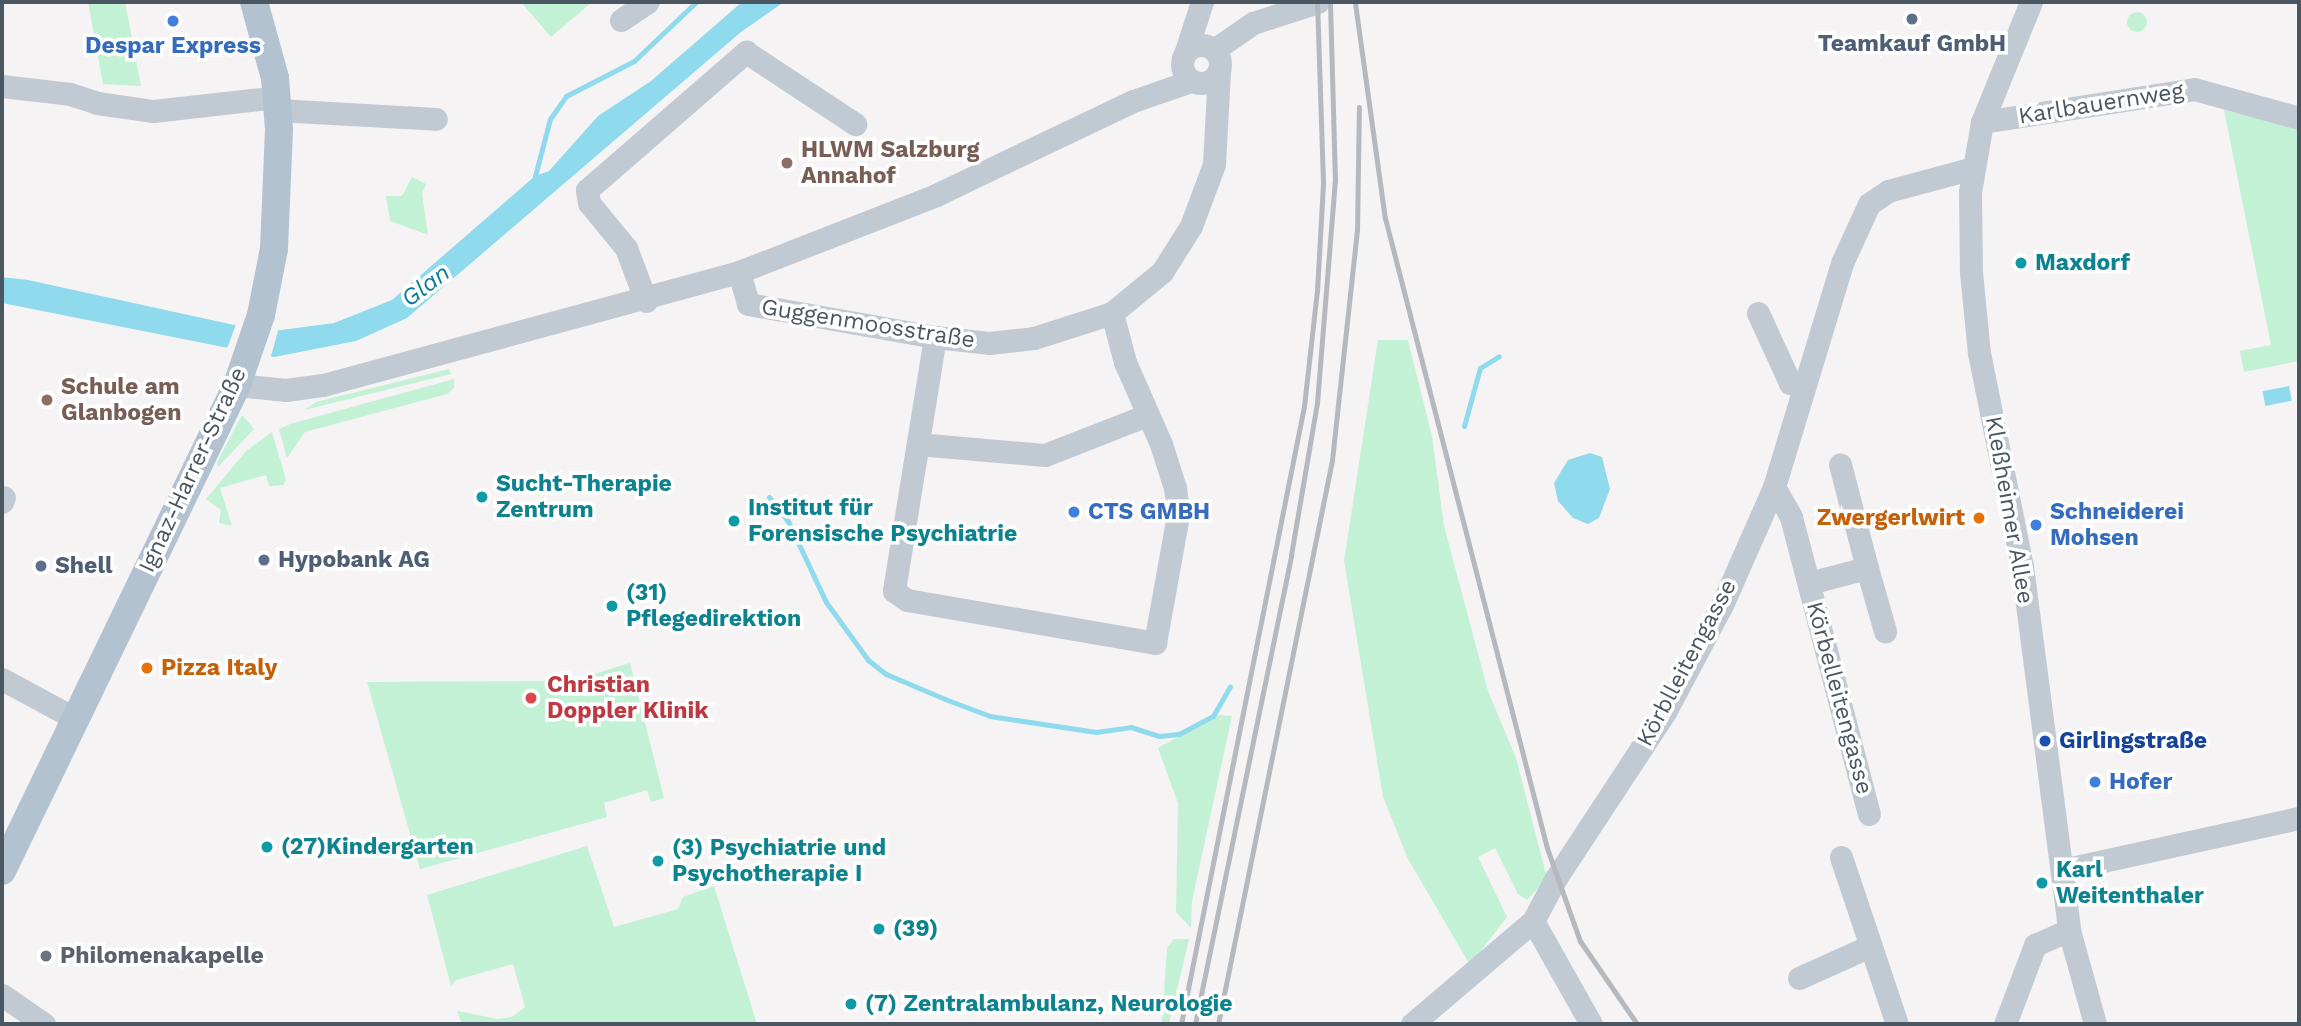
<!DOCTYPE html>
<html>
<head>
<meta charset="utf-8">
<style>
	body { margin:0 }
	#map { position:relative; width:2301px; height:1026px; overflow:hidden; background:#f5f3f3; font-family:"Work Sans",sans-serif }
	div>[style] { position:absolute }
	.green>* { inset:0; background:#c3f1d5 }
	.round { border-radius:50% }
	.water>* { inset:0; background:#90daee; transform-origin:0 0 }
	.pier>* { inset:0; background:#f5f3f3 }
	.stream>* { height:5px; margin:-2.5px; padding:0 2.5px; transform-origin:2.5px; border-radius:2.5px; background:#90daee }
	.minor>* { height:23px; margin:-11.5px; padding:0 11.5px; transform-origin:11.5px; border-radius:11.5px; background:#c1cad2 }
	.minor>.ring { margin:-11.5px; padding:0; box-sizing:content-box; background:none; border:23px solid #c1cad2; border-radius:50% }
	.major>* { height:28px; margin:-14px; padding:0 14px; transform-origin:14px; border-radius:14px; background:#b3c2d1 }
	.rail>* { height:5px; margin:-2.5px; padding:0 2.5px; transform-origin:2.5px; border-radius:2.5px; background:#b5b8bd }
	.dots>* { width:19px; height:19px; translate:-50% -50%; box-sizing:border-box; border:4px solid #fff; border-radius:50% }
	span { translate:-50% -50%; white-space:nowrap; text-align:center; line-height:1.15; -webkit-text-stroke:7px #fff; paint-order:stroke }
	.service-label { font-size:23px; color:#4e5e75; font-weight:700 }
	.left { translate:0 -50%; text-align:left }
	.shop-label { font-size:23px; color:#366cbe; font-weight:700 }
	.street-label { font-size:23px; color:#4a5661 }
	.education-label { font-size:23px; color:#785e54; font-weight:700 }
	.culture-label { font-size:23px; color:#0d838f; font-weight:700 }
	.food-label { font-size:23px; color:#c56008; font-weight:700 }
	.right { translate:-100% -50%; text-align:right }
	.health-label { font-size:23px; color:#be3a42; font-weight:700 }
	.transit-label { font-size:23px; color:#164399; font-weight:700 }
	.worship-label { font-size:23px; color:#5b616d; font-weight:700 }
	.water-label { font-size:24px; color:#0c7c9b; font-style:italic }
	.frame { position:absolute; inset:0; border:4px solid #4a5661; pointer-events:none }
</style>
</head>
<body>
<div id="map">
	<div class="green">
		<div style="clip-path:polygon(88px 2px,125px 2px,141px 86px,103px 84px)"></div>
		<div style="clip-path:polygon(521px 2px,592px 2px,551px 37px)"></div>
		<div class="round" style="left:2127px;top:12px;width:20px;height:20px"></div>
		<div style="clip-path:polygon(2224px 110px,2299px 126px,2299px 361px,2244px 372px,2240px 351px,2271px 345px)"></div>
		<div style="clip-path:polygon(412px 177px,426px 184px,422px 194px,428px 235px,390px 221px,386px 196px,402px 196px)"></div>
		<div style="clip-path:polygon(1378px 340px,1408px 340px,1432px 436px,1444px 526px,1488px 691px,1516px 758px,1547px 878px,1527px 900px,1518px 894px,1495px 848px,1478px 857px,1507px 917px,1470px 965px,1408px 859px,1383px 797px,1344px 561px)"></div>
		<div style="clip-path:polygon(449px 369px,451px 374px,304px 410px,316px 402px)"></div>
		<div style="clip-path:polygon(454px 379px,454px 388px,447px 394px,305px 432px,287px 458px,279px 429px,290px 424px)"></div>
		<div style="clip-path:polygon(242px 415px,254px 429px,218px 467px,217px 462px)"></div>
		<div style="clip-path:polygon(272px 432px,286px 480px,283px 485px,269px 486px,266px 475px,220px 488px,232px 526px,219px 523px,221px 510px,206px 499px,246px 451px)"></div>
		<div style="clip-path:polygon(630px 663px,664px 798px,651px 802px,647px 790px,604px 803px,607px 817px,420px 869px,367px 682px,571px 681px)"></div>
		<div style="clip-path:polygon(1218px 715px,1232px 716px,1192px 901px,1191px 928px,1176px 912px,1178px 803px,1158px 748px)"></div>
		<div style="clip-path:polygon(587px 846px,614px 927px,678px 909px,683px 897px,714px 886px,757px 1024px,462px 1024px,457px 1011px,498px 1019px,512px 1017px,525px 1007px,513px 964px,456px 980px,451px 986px,427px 895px)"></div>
		<div style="clip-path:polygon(1174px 939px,1189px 939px,1169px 1024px,1162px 1024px,1167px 948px)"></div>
	</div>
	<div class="water">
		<div style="clip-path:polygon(742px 2px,784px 2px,741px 32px,407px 318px,356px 341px,274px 357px,2px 303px,2px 277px,28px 280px,266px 332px,334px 323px,392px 300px,535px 176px,549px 171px,598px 116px,651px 81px)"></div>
		<div style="left:2289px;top:386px;width:15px;height:27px;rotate:79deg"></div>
		<div style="clip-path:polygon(1590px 453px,1602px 457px,1610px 489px,1599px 518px,1588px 524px,1573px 518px,1558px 501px,1554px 483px,1568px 460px)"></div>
	</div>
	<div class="pier">
		<div style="clip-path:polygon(237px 322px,279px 327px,270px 360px,226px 351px)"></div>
	</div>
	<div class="stream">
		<div style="left:541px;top:180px;width:7px;rotate:-146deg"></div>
		<div style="left:535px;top:176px;width:59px;rotate:-75.3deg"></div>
		<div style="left:550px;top:119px;width:28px;rotate:-55deg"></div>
		<div style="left:566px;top:96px;width:76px;rotate:-27.2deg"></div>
		<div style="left:634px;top:61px;width:86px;rotate:-43.6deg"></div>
		<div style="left:1464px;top:426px;width:60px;rotate:-74.6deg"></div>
		<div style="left:1480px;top:368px;width:22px;rotate:-32deg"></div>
		<div style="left:769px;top:497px;width:31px;rotate:52deg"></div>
		<div style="left:788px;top:521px;width:89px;rotate:64.9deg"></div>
		<div style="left:826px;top:602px;width:72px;rotate:54.1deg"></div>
		<div style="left:868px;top:660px;width:23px;rotate:38deg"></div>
		<div style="left:886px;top:674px;width:64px;rotate:23deg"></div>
		<div style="left:945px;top:699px;width:48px;rotate:20.7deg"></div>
		<div style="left:990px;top:716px;width:107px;rotate:8.6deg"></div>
		<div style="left:1096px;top:732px;width:35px;rotate:-8deg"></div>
		<div style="left:1131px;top:727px;width:29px;rotate:18deg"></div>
		<div style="left:1159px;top:736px;width:20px;rotate:-6deg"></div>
		<div style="left:1179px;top:734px;width:38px;rotate:-28deg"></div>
		<div style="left:1213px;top:716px;width:34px;rotate:-60deg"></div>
	</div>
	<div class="minor">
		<div style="left:2031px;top:2px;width:130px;rotate:112.2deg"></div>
		<div style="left:1982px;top:122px;width:71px;rotate:99.7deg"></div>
		<div style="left:1970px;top:192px;width:80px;rotate:89.3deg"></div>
		<div style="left:1971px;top:272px;width:81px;rotate:84.4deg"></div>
		<div style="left:1979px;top:353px;width:217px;rotate:78.6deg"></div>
		<div style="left:2022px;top:566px;width:367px;rotate:82.6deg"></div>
		<div style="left:2069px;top:930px;width:98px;rotate:74.5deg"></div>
		<div style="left:621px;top:20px;width:32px;rotate:-34deg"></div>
		<div class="ring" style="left:1182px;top:45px;width:15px;height:15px"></div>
		<div style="left:1214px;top:50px;width:47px;rotate:-34.7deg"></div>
		<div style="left:1253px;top:23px;width:68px;rotate:-17.9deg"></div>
		<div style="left:1185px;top:54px;width:55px;rotate:-71.9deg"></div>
		<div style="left:2px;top:86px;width:68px;rotate:6.7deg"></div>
		<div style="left:70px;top:94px;width:28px;rotate:18deg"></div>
		<div style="left:97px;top:103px;width:57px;rotate:8.1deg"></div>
		<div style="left:153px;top:111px;width:125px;rotate:-6.4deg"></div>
		<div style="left:277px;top:110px;width:159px;rotate:3.2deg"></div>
		<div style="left:1982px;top:122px;width:215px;rotate:-8.8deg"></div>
		<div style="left:2194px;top:89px;width:109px;rotate:15.4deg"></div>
		<div style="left:739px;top:272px;width:33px;rotate:74deg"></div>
		<div style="left:748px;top:304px;width:190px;rotate:10deg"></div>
		<div style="left:935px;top:337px;width:54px;rotate:6.3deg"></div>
		<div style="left:989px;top:343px;width:45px;rotate:-6.3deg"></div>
		<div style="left:1034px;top:338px;width:82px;rotate:-17.8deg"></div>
		<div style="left:1112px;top:313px;width:65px;rotate:-39.4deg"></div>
		<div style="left:1162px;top:272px;width:54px;rotate:-57.8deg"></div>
		<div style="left:1191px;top:226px;width:66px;rotate:-69.6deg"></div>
		<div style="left:1214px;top:164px;width:93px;rotate:-86.9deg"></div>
		<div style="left:646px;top:301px;width:57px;rotate:-110.7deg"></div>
		<div style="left:626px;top:248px;width:58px;rotate:-129.4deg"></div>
		<div style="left:589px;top:203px;width:13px;rotate:-99deg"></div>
		<div style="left:587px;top:190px;width:211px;rotate:-41deg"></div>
		<div style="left:746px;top:52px;width:131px;rotate:33.4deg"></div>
		<div style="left:1758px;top:313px;width:77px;rotate:65.4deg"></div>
		<div style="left:1790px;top:383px;width:12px;rotate:14deg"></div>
		<div style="left:935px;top:337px;width:257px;rotate:99.2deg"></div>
		<div style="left:894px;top:591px;width:16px;rotate:35deg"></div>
		<div style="left:907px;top:600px;width:252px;rotate:9.8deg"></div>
		<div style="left:1155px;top:643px;width:130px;rotate:-79.8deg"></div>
		<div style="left:1178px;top:515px;width:27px;rotate:-96deg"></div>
		<div style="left:1175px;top:488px;width:46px;rotate:-107.7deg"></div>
		<div style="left:1161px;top:444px;width:90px;rotate:-113.7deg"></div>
		<div style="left:1125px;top:362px;width:51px;rotate:-104.9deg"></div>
		<div style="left:237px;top:385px;width:49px;rotate:5.8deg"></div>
		<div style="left:286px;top:390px;width:37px;rotate:-8deg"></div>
		<div style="left:323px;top:385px;width:431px;rotate:-15.2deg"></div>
		<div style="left:739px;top:272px;width:212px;rotate:-21.3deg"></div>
		<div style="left:936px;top:195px;width:218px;rotate:-25.5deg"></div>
		<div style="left:1133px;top:101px;width:61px;rotate:-19deg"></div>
		<div style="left:918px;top:444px;width:127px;rotate:5deg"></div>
		<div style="left:1045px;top:455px;width:110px;rotate:-21.4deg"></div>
		<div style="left:1774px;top:487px;width:34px;rotate:60deg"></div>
		<div style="left:1791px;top:517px;width:307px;rotate:75.3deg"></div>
		<div style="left:2px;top:502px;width:5px;rotate:-68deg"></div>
		<div style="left:1867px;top:568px;width:66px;rotate:74.1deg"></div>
		<div style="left:1809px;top:583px;width:60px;rotate:-14.5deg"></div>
		<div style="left:1867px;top:568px;width:107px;rotate:-104.6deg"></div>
		<div style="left:2px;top:679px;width:82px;rotate:28.4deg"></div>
		<div style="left:1841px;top:857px;width:176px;rotate:71.5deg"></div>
		<div style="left:2062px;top:870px;width:243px;rotate:-12.4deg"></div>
		<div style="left:1533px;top:921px;width:118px;rotate:60.6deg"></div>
		<div style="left:1799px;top:978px;width:78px;rotate:-24.3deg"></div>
		<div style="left:2px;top:995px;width:51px;rotate:34.6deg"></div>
		<div style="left:1412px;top:1024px;width:159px;rotate:-40.4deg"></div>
		<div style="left:1533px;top:921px;width:49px;rotate:-61.9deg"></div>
		<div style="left:1556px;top:878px;width:199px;rotate:-56.7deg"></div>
		<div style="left:1665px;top:712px;width:121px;rotate:-62deg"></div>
		<div style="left:1722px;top:605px;width:129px;rotate:-66.2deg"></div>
		<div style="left:1774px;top:487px;width:234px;rotate:-73.1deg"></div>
		<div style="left:1842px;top:263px;width:65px;rotate:-65.4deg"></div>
		<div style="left:1869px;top:204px;width:23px;rotate:-34deg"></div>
		<div style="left:1888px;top:191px;width:88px;rotate:-15.1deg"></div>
		<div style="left:2005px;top:1024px;width:85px;rotate:-69.2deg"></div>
		<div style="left:2035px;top:945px;width:37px;rotate:-24deg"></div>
	</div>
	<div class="major">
		<div style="left:2px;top:871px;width:540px;rotate:-64.19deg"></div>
		<div style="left:237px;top:385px;width:74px;rotate:-71.1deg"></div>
		<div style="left:261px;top:315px;width:67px;rotate:-78.9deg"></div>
		<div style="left:274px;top:249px;width:120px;rotate:-87.6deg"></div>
		<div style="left:279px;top:129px;width:51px;rotate:-94.5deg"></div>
		<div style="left:275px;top:78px;width:79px;rotate:-105.4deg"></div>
	</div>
	<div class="rail">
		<div style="left:1355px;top:3px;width:217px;rotate:82.1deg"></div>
		<div style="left:1385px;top:218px;width:650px;rotate:75.58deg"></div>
		<div style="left:1547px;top:848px;width:99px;rotate:70.5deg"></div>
		<div style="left:1580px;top:941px;width:101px;rotate:55.5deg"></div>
		<div style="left:1181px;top:1024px;width:630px;rotate:-78.74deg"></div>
		<div style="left:1304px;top:406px;width:116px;rotate:-83.6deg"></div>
		<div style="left:1317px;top:291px;width:109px;rotate:-86.8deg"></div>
		<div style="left:1323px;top:182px;width:180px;rotate:-91.9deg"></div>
		<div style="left:1195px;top:1024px;width:479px;rotate:-78.4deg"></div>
		<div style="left:1291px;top:555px;width:154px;rotate:-80.3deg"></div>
		<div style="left:1317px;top:403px;width:223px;rotate:-85.4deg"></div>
		<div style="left:1335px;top:181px;width:179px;rotate:-91.6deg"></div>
		<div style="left:1218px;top:1024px;width:575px;rotate:-78.57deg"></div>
		<div style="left:1332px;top:460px;width:231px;rotate:-83.8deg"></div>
		<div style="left:1357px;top:230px;width:123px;rotate:-89.1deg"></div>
	</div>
	<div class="dots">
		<div style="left:1912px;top:19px;background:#5c6f8a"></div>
		<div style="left:173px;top:21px;background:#3f7fe0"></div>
		<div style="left:787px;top:163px;background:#8d6e63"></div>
		<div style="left:2021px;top:263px;background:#0f9aa8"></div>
		<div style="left:47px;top:400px;background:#8d6e63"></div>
		<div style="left:482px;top:497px;background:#0f9aa8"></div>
		<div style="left:1074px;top:512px;background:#3f7fe0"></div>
		<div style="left:1979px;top:518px;background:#e8710a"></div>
		<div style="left:734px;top:521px;background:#0f9aa8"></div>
		<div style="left:2036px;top:525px;background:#3f7fe0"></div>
		<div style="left:264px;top:560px;background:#5c6f8a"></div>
		<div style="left:41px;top:566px;background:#5c6f8a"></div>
		<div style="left:612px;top:606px;background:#0f9aa8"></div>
		<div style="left:147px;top:668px;background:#e8710a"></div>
		<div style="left:531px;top:698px;background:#e0444e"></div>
		<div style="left:2045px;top:741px;background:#1a4fb4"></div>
		<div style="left:2095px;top:782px;background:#3f7fe0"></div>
		<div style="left:267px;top:847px;background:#0f9aa8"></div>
		<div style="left:658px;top:861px;background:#0f9aa8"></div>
		<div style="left:2042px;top:883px;background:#0f9aa8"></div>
		<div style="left:879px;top:929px;background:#0f9aa8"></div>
		<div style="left:46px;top:956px;background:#6b7280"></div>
		<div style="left:851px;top:1004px;background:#0f9aa8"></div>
	</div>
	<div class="service-label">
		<span style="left:1912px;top:44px">Teamkauf GmbH</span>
		<span class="left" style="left:278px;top:560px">Hypobank AG</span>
		<span class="left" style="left:55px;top:566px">Shell</span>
	</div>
	<div class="shop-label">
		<span style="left:173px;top:46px">Despar Express</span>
		<span class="left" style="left:1088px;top:512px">CTS GMBH</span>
		<span class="left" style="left:2050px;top:525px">Schneiderei<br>Mohsen</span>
		<span class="left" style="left:2109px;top:782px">Hofer</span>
	</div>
	<div class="street-label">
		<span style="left:2101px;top:104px;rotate:-9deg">Karlbauernweg</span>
		<span style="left:868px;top:324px;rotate:9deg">Guggenmoosstraße</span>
		<span style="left:193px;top:470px;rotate:-65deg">Ignaz-Harrer-Straße</span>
		<span style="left:2009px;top:510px;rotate:80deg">Kleßheimer Allee</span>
		<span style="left:1687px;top:663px;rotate:-62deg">Körblleitengasse</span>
		<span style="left:1839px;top:698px;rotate:75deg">Körbelleitengasse</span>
	</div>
	<div class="education-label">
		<span class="left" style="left:801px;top:163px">HLWM Salzburg<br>Annahof</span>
		<span class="left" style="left:61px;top:400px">Schule am<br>Glanbogen</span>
	</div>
	<div class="culture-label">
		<span class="left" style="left:2035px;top:263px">Maxdorf</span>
		<span class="left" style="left:496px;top:497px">Sucht-Therapie<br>Zentrum</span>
		<span class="left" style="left:748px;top:521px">Institut für<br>Forensische Psychiatrie</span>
		<span class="left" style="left:626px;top:606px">(31)<br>Pflegedirektion</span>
		<span class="left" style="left:281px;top:847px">(27)Kindergarten</span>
		<span class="left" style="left:672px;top:861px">(3) Psychiatrie und<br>Psychotherapie I</span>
		<span class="left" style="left:2056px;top:883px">Karl<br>Weitenthaler</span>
		<span class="left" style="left:893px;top:929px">(39)</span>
		<span class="left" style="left:865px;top:1004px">(7) Zentralambulanz, Neurologie</span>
	</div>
	<div class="food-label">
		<span class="right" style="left:1965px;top:518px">Zwergerlwirt</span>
		<span class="left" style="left:161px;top:668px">Pizza Italy</span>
	</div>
	<div class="health-label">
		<span class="left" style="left:547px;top:698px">Christian<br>Doppler Klinik</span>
	</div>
	<div class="transit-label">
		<span class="left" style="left:2059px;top:741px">Girlingstraße</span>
	</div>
	<div class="worship-label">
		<span class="left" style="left:60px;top:956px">Philomenakapelle</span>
	</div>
	<div class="water-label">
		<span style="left:426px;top:286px;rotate:-37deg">Glan</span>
	</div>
	<div class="frame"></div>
</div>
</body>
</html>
